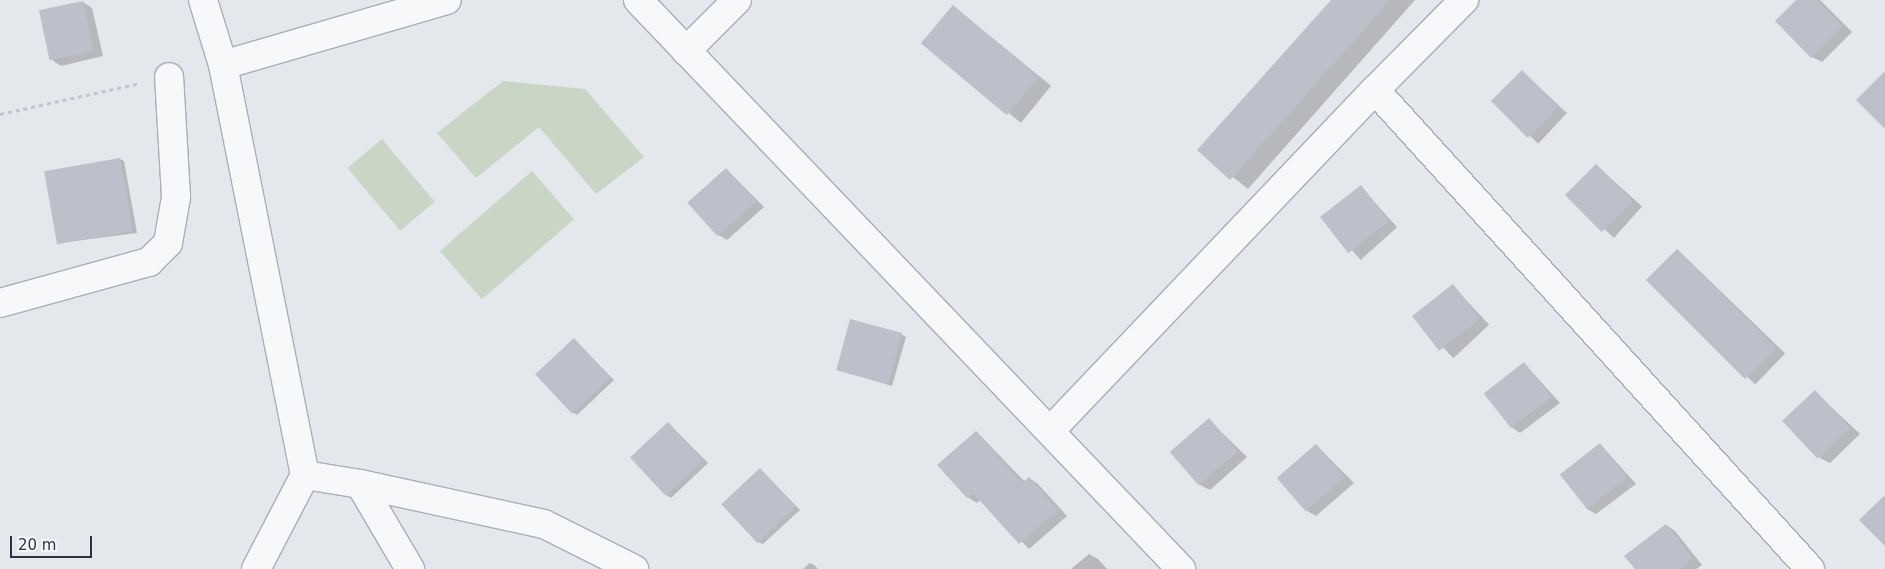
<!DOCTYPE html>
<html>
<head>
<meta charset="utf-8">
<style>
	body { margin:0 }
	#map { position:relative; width:1885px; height:569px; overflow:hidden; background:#e4e7ec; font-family:"DejaVu Sans",sans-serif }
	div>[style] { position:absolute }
	.green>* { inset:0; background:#c9d6c5; transform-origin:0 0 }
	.shadow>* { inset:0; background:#0003; transform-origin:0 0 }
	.building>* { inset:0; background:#bbc0ca; transform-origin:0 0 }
	.path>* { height:3px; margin-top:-1.5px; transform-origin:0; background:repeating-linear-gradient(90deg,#c2c5cb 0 4px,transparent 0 8px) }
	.roads { filter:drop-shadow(1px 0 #a9aeb7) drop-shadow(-1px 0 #a9aeb7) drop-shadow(0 1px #a9aeb7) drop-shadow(0 -1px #a9aeb7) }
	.minor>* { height:28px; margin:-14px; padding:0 14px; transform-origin:14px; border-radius:14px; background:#f7f8fa }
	span { translate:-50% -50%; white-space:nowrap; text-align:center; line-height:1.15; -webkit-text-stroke:4.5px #f4f6f9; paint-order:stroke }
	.scale { position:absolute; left:10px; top:536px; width:82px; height:22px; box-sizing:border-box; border:2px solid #2b3445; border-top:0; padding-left:6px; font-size:15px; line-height:18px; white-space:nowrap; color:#2b3445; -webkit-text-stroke:4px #f4f6f9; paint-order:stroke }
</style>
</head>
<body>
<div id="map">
	<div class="green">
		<div style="clip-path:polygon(503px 81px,585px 89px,644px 157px,596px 194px,539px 127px,476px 178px,437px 133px)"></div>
		<div style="left:382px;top:139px;width:82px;height:45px;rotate:50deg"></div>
		<div style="left:532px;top:171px;width:64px;height:122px;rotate:49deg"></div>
	</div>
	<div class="shadow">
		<div style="clip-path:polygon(1333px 0,1415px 0,1248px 189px,1199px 150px)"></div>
		<div style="clip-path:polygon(1798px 0,1820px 0,1852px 32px,1822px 62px,1812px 57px)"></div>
		<div style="clip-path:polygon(83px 2px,92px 8px,103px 56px,61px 66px,52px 60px)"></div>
		<div style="left:954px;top:7px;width:125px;height:48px;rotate:39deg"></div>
		<div style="left:1523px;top:72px;width:60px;height:42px;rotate:43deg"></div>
		<div style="clip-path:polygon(120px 159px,124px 161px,137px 233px,59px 243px)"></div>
		<div style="left:1596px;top:165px;width:62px;height:42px;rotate:42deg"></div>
		<div style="clip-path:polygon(726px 169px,764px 207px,727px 240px,717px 234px)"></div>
		<div style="left:1361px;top:187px;width:54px;height:49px;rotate:48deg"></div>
		<div style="left:1678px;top:250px;width:149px;height:43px;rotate:44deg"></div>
		<div style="left:1453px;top:286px;width:53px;height:49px;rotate:47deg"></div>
		<div style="clip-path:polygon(901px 334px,906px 337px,892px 386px,838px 370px)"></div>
		<div style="clip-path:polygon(574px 340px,614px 380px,577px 415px,573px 412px)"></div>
		<div style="clip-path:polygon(1524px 363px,1560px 403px,1520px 433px,1511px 427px)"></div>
		<div style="clip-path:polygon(1815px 392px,1860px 434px,1830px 463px,1820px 458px)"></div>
		<div style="clip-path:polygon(1209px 420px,1247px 457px,1210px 490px,1200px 485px)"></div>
		<div style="clip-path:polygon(668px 423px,708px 463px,671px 498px,666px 495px)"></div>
		<div style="clip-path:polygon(977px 432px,1025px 482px,1029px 478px,1038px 484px,1067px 516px,1029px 549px,981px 499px,977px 503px,967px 497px)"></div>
		<div style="clip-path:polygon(1600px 444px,1636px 484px,1596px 514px,1587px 509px)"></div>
		<div style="clip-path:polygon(1316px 445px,1354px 483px,1316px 516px,1307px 511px)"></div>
		<div style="clip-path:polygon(760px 469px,800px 510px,763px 544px,758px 542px)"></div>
		<div style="clip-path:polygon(1666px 525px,1675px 531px,1702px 565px,1696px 569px,1636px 569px)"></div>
		<div style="clip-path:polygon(1089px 554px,1098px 559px,1107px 569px,1071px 569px)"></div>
		<div style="clip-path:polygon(810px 563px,814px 565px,818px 569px,803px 569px)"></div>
	</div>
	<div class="building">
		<div style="clip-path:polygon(1331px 0,1390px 0,1230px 180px,1197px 150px)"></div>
		<div style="clip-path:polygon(1796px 0,1817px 0,1843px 26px,1811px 58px,1775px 21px)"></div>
		<div style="left:83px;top:1px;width:51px;height:45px;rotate:78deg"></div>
		<div style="left:953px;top:5px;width:112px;height:50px;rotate:40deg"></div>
		<div style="left:1522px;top:70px;width:52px;height:44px;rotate:45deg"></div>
		<div style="clip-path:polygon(1885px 71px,1885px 129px,1856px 100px)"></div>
		<div style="left:120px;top:158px;width:74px;height:77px;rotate:80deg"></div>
		<div style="left:1596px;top:164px;width:52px;height:44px;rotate:45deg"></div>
		<div style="left:726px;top:168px;width:45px;height:52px;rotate:48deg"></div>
		<div style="left:1361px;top:185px;width:46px;height:52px;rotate:52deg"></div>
		<div style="left:1677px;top:249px;width:140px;height:44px;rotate:45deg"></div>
		<div style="left:1453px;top:284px;width:44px;height:52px;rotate:52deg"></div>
		<div style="left:850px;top:319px;width:54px;height:53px;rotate:15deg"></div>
		<div style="left:574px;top:338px;width:54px;height:53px;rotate:47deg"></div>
		<div style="left:1524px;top:362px;width:44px;height:51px;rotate:52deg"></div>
		<div style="left:1815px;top:390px;width:52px;height:45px;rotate:47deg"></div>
		<div style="left:1209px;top:418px;width:44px;height:52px;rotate:49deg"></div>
		<div style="left:668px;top:422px;width:52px;height:52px;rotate:47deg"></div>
		<div style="clip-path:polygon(976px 431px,1022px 483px,1029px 477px,1058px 510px,1019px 544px,973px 493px,967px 498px,937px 465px)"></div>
		<div style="left:1600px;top:443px;width:44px;height:51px;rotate:52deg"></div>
		<div style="left:1316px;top:444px;width:44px;height:52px;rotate:49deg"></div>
		<div style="left:760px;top:468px;width:53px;height:53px;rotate:47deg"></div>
		<div style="clip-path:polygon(1885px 495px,1885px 546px,1859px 520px)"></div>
		<div style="clip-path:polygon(1666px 524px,1693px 559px,1680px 569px,1635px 569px,1624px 556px)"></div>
	</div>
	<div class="path">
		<div style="left:0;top:114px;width:144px;rotate:-12.4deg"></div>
	</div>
	<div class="roads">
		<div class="minor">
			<div style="left:203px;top:0;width:68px;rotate:72.9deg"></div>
			<div style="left:223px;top:65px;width:233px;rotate:-16.2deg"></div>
			<div style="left:638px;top:0;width:787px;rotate:46.34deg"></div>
			<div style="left:686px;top:51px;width:72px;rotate:-45deg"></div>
			<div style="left:223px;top:65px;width:418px;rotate:78.7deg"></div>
			<div style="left:305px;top:475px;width:106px;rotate:117.5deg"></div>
			<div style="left:1375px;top:90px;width:127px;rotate:-45.3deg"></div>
			<div style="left:0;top:303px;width:155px;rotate:-15.4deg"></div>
			<div style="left:149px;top:262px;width:27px;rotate:-45deg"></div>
			<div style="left:168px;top:243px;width:47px;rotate:-80.1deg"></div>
			<div style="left:176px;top:197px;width:120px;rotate:-93.3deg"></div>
			<div style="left:1050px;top:431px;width:471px;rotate:-46.4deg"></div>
			<div style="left:1375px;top:90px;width:647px;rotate:47.76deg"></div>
			<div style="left:305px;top:475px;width:56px;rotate:9.3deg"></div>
			<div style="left:360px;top:484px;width:99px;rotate:59.5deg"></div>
			<div style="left:360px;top:484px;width:188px;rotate:12.3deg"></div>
			<div style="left:544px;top:524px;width:101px;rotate:26.6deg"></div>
		</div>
	</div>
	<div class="scale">20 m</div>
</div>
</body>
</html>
